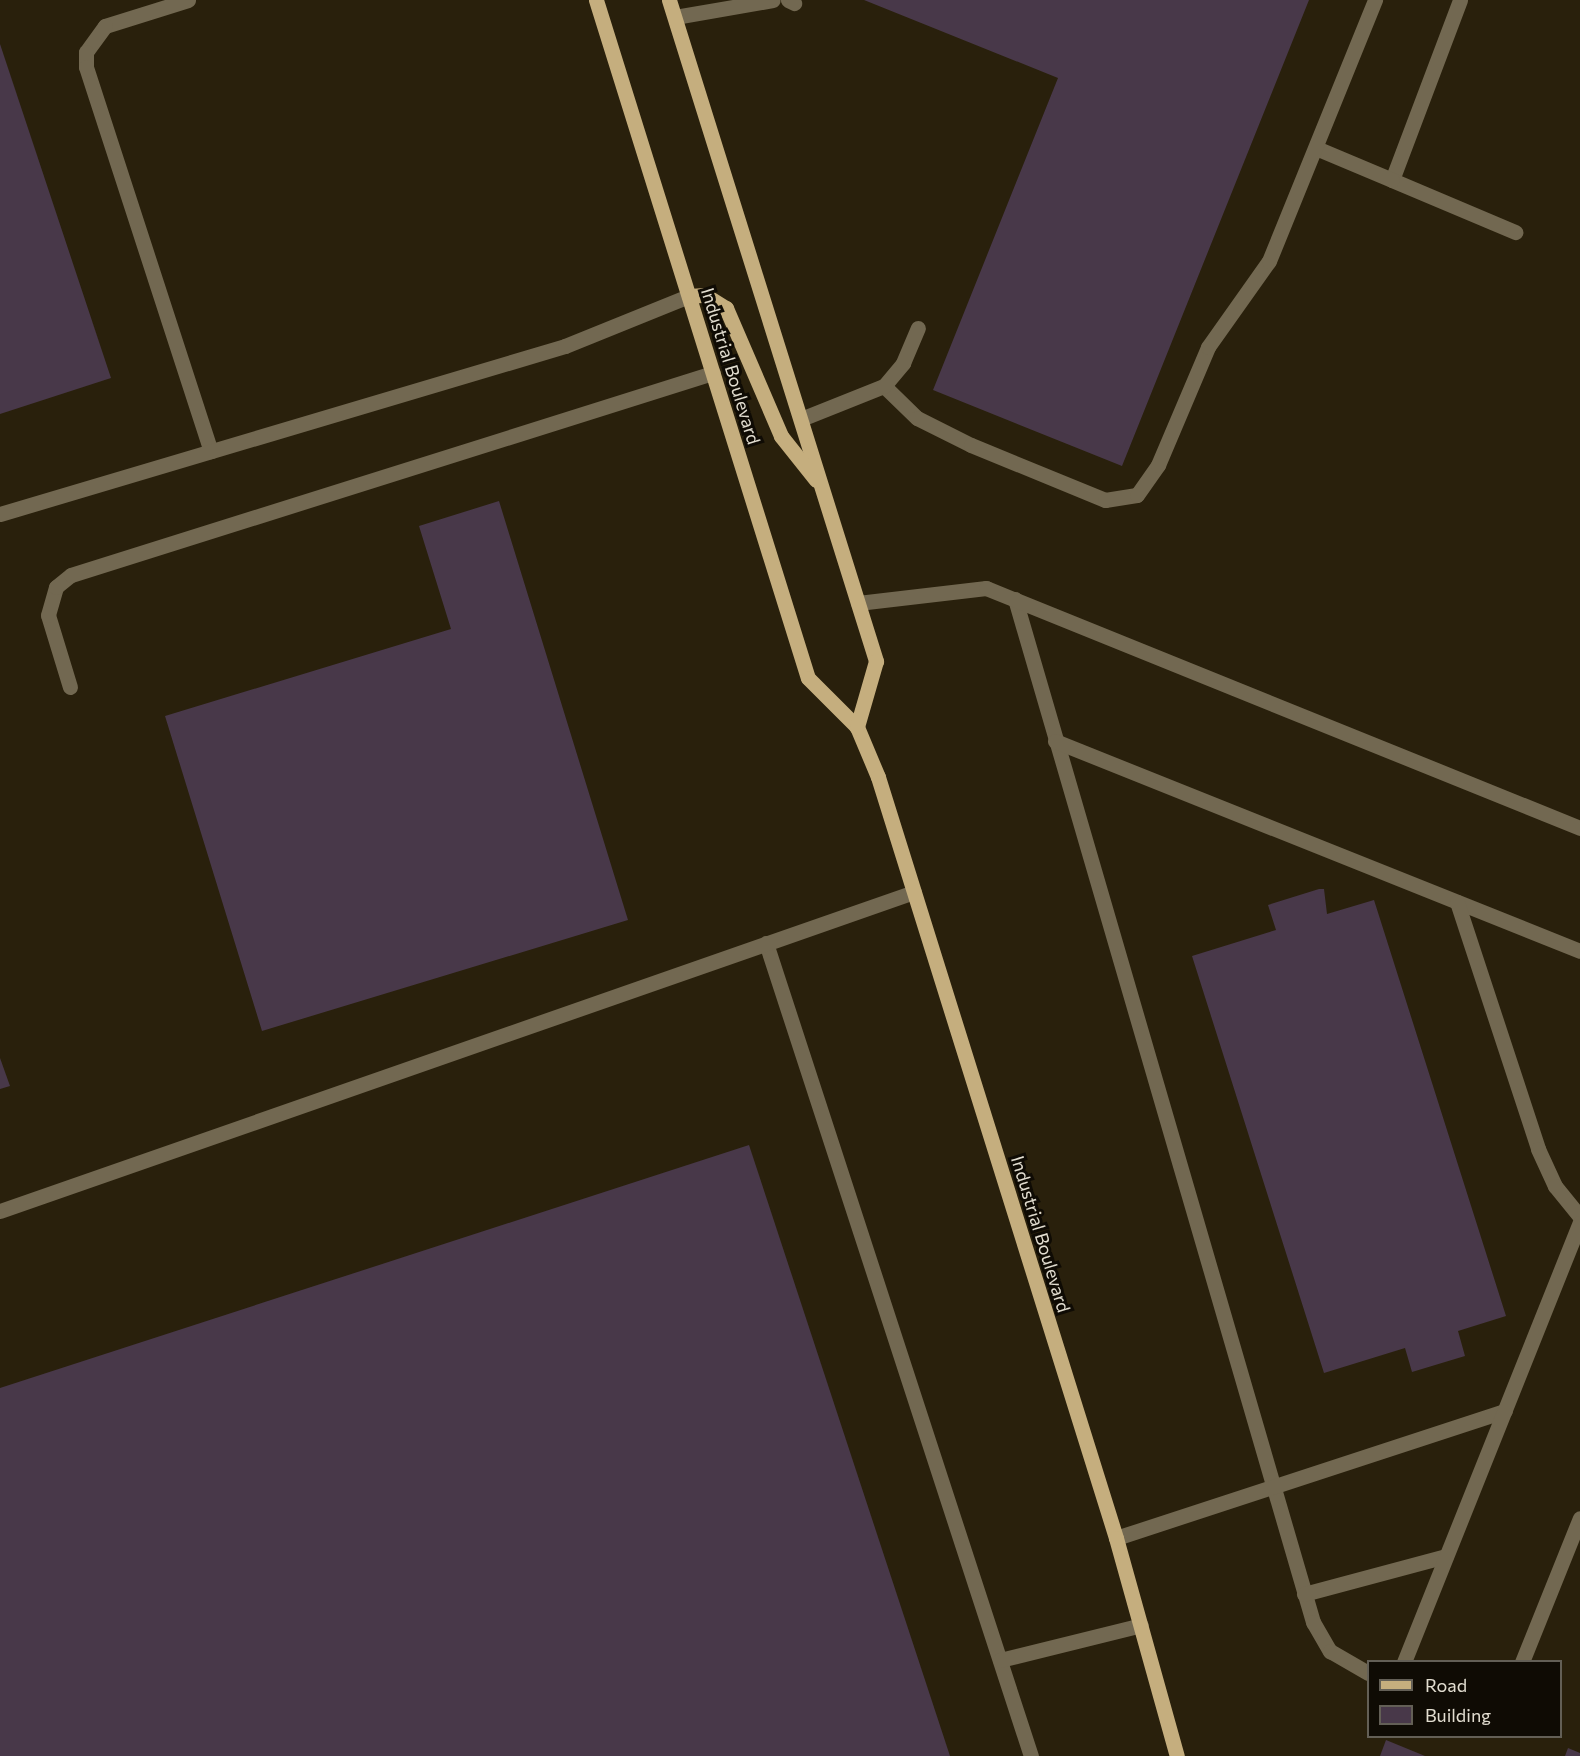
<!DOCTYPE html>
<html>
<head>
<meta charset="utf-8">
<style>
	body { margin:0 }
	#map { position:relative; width:1580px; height:1756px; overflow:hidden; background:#29200c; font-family:Commissioner,sans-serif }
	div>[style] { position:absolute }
	.building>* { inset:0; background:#483849 }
	.minor>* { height:15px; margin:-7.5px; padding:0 7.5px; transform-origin:7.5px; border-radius:7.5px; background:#726851 }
	.major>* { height:15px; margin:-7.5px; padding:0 7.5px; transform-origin:7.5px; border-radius:7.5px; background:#c5ae7e }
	span { translate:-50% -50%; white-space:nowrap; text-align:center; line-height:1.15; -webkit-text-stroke:6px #0f0b04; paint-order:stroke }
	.street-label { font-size:18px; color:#e2ddd0 }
	.legend { position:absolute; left:1367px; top:1660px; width:195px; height:78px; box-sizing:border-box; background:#0f0b04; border:2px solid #635f56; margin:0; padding:8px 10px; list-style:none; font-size:18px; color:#e2ddd0 }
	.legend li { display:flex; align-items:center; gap:12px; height:30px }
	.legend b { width:30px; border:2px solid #635f56 }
</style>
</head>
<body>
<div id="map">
	<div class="building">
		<div style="clip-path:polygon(864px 0,1309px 0,1122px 466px,933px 390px,1058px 78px)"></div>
		<div style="clip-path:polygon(0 44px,111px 378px,0 414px)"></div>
		<div style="clip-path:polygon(499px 501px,628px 920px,262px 1031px,165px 716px,451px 629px,419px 526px)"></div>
		<div style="clip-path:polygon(1319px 889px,1324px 889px,1327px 914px,1374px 900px,1506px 1316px,1458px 1331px,1465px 1356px,1412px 1372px,1405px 1348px,1324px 1373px,1192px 956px,1276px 930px,1268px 905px)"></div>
		<div style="clip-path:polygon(0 1058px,10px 1086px,0 1089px)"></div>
		<div style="clip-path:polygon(749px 1145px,950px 1756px,0 1756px,0 1388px)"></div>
		<div style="clip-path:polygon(1386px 1740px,1425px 1756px,1380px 1756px)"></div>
		<div style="clip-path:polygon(1568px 1748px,1580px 1753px,1580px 1756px,1565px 1756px)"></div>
	</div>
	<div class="minor">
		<div style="left:188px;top:0;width:87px;rotate:162.6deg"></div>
		<div style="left:105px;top:26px;width:32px;rotate:126deg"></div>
		<div style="left:86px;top:52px;width:15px;rotate:90deg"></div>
		<div style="left:86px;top:67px;width:404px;rotate:72deg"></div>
		<div style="left:788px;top:0;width:7px;rotate:27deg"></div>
		<div style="left:1460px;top:0;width:192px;rotate:110.7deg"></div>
		<div style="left:1392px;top:180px;width:134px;rotate:22.9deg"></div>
		<div style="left:675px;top:17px;width:99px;rotate:-9.8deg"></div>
		<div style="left:1316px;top:148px;width:82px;rotate:22.8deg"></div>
		<div style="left:884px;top:386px;width:46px;rotate:44.1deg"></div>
		<div style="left:917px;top:418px;width:60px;rotate:26.6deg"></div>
		<div style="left:971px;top:445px;width:145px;rotate:22.3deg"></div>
		<div style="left:1105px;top:500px;width:32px;rotate:-9deg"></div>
		<div style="left:1137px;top:495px;width:37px;rotate:-55deg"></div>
		<div style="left:1158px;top:465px;width:128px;rotate:-67deg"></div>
		<div style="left:1208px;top:347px;width:105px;rotate:-54.7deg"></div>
		<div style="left:1269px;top:261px;width:282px;rotate:-67.9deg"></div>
		<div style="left:801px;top:419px;width:89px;rotate:-21.7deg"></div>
		<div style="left:884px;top:386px;width:30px;rotate:-50deg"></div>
		<div style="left:903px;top:363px;width:38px;rotate:-67deg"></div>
		<div style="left:0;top:514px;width:589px;rotate:-16.56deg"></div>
		<div style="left:565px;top:346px;width:134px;rotate:-22deg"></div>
		<div style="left:1015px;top:599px;width:1066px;rotate:73.76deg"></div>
		<div style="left:1313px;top:1622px;width:34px;rotate:60deg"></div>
		<div style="left:1330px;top:1651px;width:44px;rotate:30.1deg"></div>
		<div style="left:858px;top:603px;width:129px;rotate:-6.7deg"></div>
		<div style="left:986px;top:588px;width:641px;rotate:22deg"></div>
		<div style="left:70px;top:687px;width:75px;rotate:-107deg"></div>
		<div style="left:48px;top:615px;width:29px;rotate:-74deg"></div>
		<div style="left:56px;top:587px;width:19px;rotate:-39deg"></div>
		<div style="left:71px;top:575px;width:673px;rotate:-17.47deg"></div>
		<div style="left:1055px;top:741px;width:565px;rotate:21.8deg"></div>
		<div style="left:1457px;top:902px;width:260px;rotate:71.8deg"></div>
		<div style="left:1538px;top:1149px;width:41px;rotate:65.3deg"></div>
		<div style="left:1555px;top:1186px;width:40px;rotate:51deg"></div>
		<div style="left:766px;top:943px;width:855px;rotate:71.95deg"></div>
		<div style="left:0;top:1211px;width:968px;rotate:-19.24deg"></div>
		<div style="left:1116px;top:1538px;width:409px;rotate:-18.1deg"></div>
		<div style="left:1304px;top:1594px;width:147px;rotate:-15deg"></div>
		<div style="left:1000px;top:1660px;width:145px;rotate:-13.9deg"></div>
		<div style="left:1404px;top:1662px;width:473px;rotate:-68.2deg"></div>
		<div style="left:1522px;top:1662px;width:155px;rotate:-68.1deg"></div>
	</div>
	<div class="major">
		<div style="left:596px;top:0;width:710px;rotate:72.64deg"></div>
		<div style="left:808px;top:678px;width:69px;rotate:45deg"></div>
		<div style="left:857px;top:727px;width:54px;rotate:67.2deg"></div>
		<div style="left:878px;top:777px;width:797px;rotate:72.63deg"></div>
		<div style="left:1116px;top:1538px;width:226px;rotate:74.4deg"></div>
		<div style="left:669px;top:0;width:693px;rotate:72.61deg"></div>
		<div style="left:876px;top:661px;width:69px;rotate:106.1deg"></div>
		<div style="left:689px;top:296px;width:16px;rotate:-4deg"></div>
		<div style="left:705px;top:295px;width:25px;rotate:32deg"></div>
		<div style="left:726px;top:308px;width:139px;rotate:66.7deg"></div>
		<div style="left:781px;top:436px;width:56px;rotate:51.5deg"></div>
	</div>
	<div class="street-label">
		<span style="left:731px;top:366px;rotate:73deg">Industrial Boulevard</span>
		<span style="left:1041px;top:1234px;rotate:73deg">Industrial Boulevard</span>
	</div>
	<ul class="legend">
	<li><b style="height:8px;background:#c5ae7e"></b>Road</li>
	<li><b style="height:16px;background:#483849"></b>Building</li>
	</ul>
</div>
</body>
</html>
